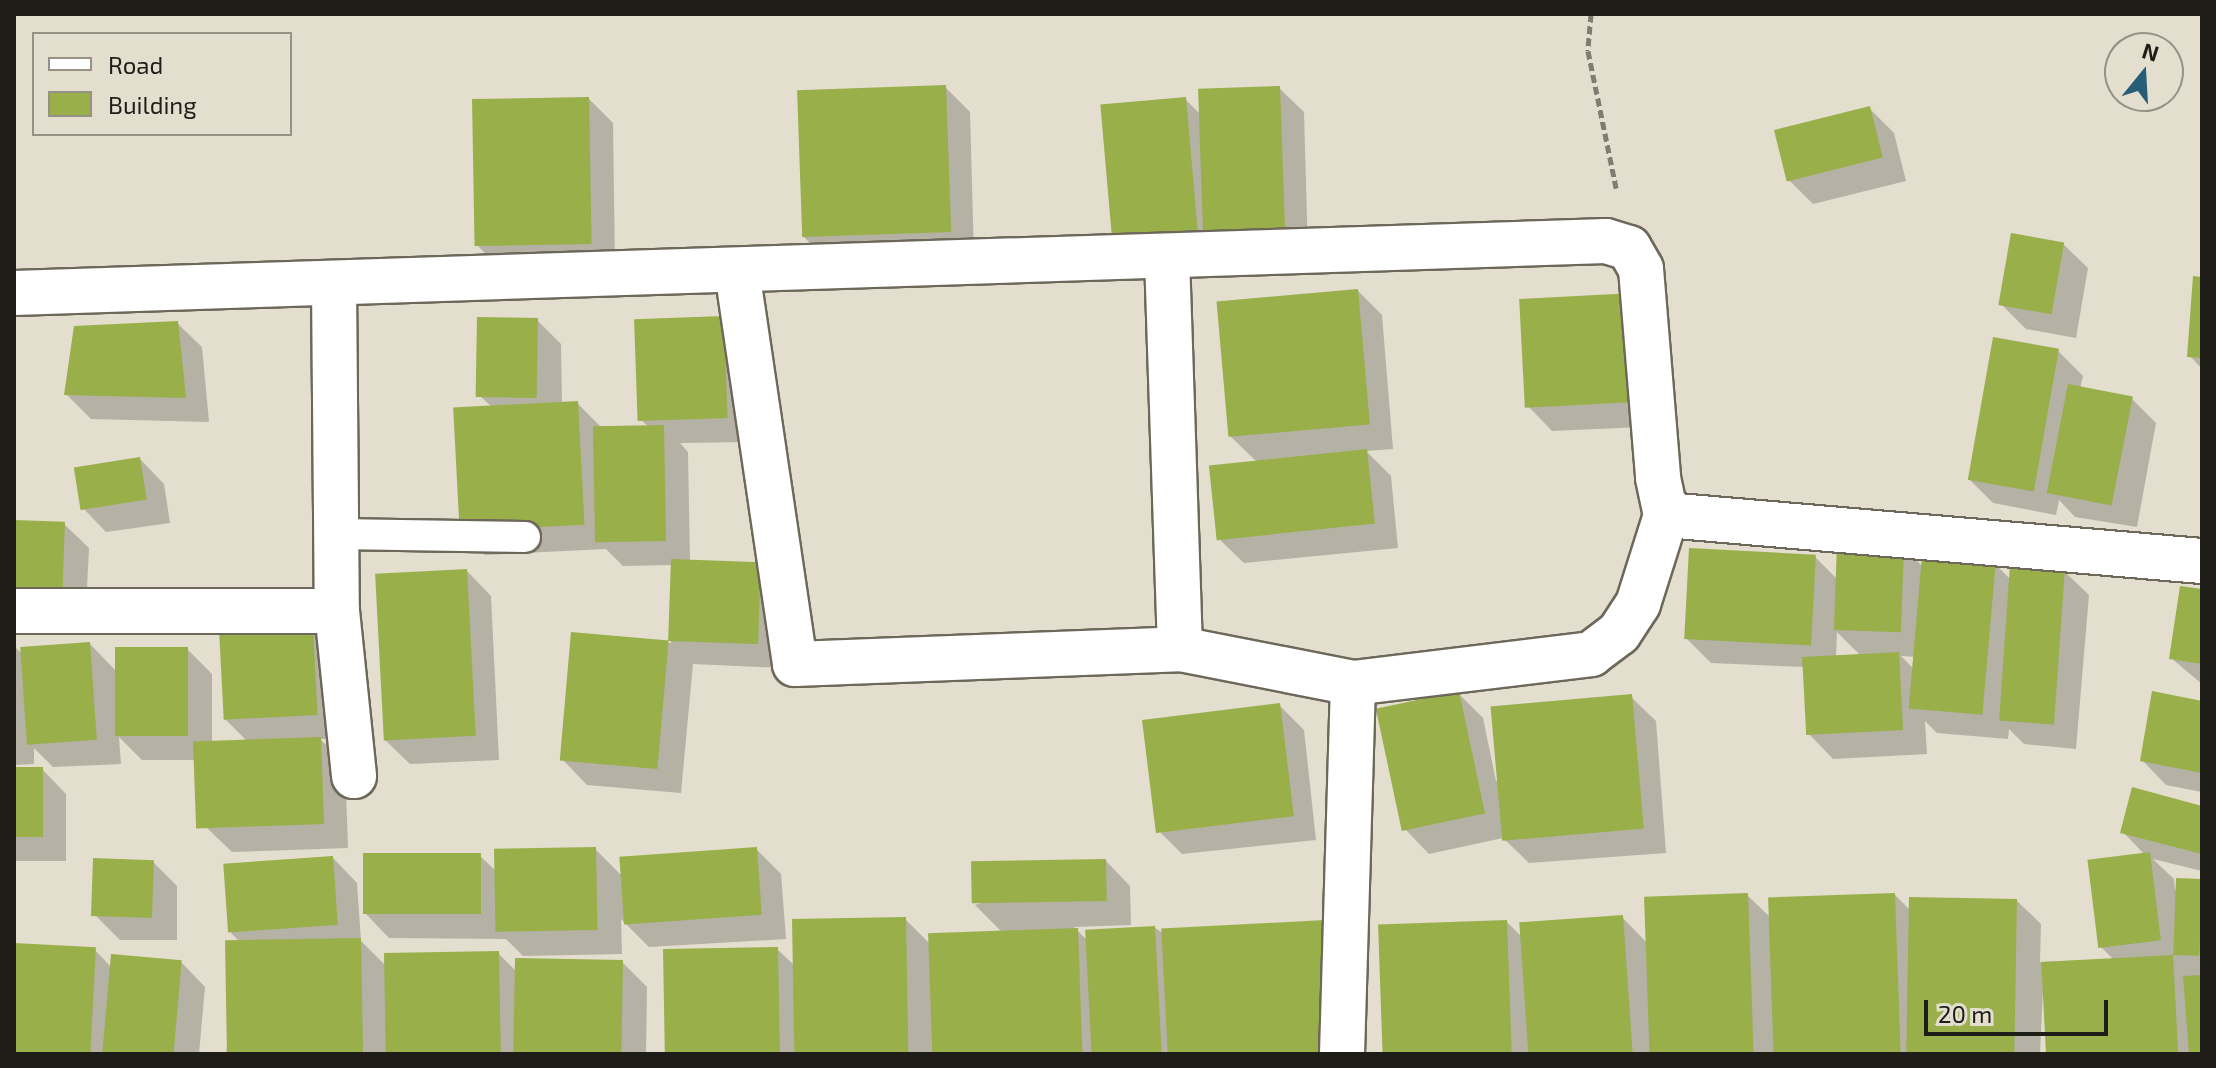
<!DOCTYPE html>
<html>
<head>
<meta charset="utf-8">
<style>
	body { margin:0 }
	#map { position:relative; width:2216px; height:1068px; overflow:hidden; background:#e3dece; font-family:"Exo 2",sans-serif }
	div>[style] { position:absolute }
	.shadow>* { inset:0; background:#0003 }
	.building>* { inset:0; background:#99af4a; transform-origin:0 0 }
	.path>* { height:5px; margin-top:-2.5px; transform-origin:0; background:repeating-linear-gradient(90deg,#807c72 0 8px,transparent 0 12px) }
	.roads { filter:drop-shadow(2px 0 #6d685a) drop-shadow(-2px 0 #6d685a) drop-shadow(0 2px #6d685a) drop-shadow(0 -2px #6d685a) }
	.lane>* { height:30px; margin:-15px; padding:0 15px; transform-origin:15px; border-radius:15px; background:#fff }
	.street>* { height:44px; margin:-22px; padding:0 22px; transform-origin:22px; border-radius:22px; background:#fff }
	span { translate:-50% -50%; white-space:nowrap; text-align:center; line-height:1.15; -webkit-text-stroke:6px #e3dece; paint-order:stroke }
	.frame { position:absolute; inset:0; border:16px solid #1f1d18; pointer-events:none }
	.legend { position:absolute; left:32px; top:32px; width:260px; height:104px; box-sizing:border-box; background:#e3dece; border:2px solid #959185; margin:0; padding:10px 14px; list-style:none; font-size:24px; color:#1f1d18 }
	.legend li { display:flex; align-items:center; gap:16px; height:40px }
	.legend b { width:40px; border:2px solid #959185 }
	.north { position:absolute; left:2104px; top:32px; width:80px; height:80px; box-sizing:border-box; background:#e3dece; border:2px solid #959185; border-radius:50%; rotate:18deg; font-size:22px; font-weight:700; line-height:32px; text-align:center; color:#1f1d18 }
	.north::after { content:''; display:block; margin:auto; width:28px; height:36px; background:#265d78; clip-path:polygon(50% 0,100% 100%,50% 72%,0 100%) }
	.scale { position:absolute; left:1924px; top:1000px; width:184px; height:36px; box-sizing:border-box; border:4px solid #1f1d18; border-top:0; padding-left:10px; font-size:24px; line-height:28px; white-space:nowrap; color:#1f1d18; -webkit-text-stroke:6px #e3dece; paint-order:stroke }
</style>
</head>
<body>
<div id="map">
	<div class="shadow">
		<div style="clip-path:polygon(945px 87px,970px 112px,974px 256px,827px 260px,802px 235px)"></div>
		<div style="clip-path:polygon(1279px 88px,1304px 112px,1308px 253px,1139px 258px,1115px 234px,1185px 99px,1201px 115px)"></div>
		<div style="clip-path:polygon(589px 99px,613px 123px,615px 268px,502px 270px,477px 245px)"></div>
		<div style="clip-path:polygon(1869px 108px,1894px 133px,1906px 181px,1813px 204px,1788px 179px)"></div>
		<div style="clip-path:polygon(2063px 244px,2088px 268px,2076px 338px,2026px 329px,2002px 305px)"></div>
		<div style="clip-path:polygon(2202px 279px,2202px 369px,2190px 356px)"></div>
		<div style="clip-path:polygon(1358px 291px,1382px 315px,1393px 449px,1366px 451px,1391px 476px,1398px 548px,1244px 563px,1219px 539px,1257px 462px,1229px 435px)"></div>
		<div style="clip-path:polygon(1521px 300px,1664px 426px,1552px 431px,1528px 406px)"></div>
		<div style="clip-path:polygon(723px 318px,751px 442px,680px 443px,688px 452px,690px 562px,760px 564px,782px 668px,693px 664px,681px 793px,587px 785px,563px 760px,573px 635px,671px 643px,673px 565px,623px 566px,606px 549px,485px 555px,461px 530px,492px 407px,480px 396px,537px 320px,561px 344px,562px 404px,577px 403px,602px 428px,649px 427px,640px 419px)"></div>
		<div style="clip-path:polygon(177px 323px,202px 347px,209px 422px,91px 419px,66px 394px)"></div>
		<div style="clip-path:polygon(2058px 351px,2083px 376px,2080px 389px,2132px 399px,2156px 423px,2137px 527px,2075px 517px,2059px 500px,2056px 515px,1993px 503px,1968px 478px)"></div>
		<div style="clip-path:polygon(140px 459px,164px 484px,170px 523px,106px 532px,82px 507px)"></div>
		<div style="clip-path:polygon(14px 522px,64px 524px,89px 548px,85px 628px)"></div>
		<div style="clip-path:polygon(evenodd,1903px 547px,1923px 567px,1995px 564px,2011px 580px,2064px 571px,2089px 595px,2076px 749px,2024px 744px,2009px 729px,2008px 739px,1937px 733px,1925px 721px,1927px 754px,1833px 759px,1809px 734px,1804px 667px,1711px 663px,1686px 638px,1815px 557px,1837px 579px,1903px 547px,1837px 632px,1861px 656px,1836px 657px,1837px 632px,1903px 547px,1901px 656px,1916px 657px,1915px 670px,1901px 656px)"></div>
		<div style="clip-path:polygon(467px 571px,491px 596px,499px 760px,410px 764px,385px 740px)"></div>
		<div style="clip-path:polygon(2202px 591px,2202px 684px,2171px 658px)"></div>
		<div style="clip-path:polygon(312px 629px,337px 653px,340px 739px,320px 739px,345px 764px,348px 848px,232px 852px,207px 828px,198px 760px,142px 760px,119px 737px,121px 764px,53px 767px,34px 748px,34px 764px,14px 765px,14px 646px,22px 654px,90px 644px,117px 672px,187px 649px,212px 674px,212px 742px,248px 742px,223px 717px)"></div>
		<div style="clip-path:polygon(1458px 693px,1483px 718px,1496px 781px,1631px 697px,1656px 721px,1666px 853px,1529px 863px,1503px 838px,1429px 854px,1405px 829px)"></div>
		<div style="clip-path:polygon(2202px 703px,2202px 792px,2166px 785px,2142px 760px)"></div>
		<div style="clip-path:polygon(1279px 705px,1304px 730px,1316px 840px,1182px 854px,1157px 829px)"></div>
		<div style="clip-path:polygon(14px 769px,42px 769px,66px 794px,66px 861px,14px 861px)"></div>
		<div style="clip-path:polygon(2202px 808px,2202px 871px,2153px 859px,2174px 879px,2175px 890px,2202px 881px,2202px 1054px,2048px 1054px,2044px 968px,2040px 1054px,1384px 1054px,1507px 922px,1522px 937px,1622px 917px,1648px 944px,1747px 895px,1771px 918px,1895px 895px,1911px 911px,2016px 900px,2041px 924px,2040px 962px,2113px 959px,2101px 947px,2145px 855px,2123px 832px)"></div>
		<div style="clip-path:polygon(595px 849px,622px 876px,756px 849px,781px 874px,786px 939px,649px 947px,621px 919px,622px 954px,523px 956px,506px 939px,389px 938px,365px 913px,480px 856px,497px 872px)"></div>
		<div style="clip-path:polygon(333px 858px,357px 883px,361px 941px,386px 966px,498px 953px,517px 972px,622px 962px,647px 987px,646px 1054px,226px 1054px,241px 943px,231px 933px)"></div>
		<div style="clip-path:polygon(1106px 861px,1130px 886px,1131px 925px,1074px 927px,1087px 940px,1155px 928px,1354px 1054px,666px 1054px,777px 949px,796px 967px,905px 919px,931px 945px,1003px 933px,975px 905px)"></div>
		<div style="clip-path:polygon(153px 862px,177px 886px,177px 940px,120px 940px,95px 915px)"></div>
		<div style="clip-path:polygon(14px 945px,95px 950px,112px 968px,181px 962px,205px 987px,199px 1054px,14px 1054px)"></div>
	</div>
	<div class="building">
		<div style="left:946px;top:85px;width:147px;height:149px;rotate:88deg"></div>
		<div style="left:1280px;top:86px;width:143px;height:82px;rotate:88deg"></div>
		<div style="left:589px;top:97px;width:147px;height:117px;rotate:89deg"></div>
		<div style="left:1186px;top:97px;width:137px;height:86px;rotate:85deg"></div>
		<div style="left:1870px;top:106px;width:53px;height:99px;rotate:76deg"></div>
		<div style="left:2011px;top:233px;width:54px;height:73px;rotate:10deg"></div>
		<div style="clip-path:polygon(2193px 276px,2202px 277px,2202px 358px,2187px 357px)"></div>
		<div style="left:1358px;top:289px;width:136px;height:142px;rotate:85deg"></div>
		<div style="left:1634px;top:293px;width:109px;height:115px;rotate:87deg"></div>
		<div style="left:724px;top:316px;width:102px;height:90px;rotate:88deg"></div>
		<div style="left:477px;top:317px;width:61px;height:80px;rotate:1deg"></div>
		<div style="clip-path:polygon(178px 321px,186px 398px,64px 395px,74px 326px)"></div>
		<div style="left:1993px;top:337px;width:67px;height:145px;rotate:10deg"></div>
		<div style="left:2068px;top:384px;width:66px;height:111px;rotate:11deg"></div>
		<div style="left:578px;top:401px;width:124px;height:125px;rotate:87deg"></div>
		<div style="left:664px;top:425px;width:116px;height:71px;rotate:89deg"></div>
		<div style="left:1367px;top:449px;width:75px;height:159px;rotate:84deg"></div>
		<div style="left:140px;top:457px;width:43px;height:67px;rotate:81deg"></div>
		<div style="left:14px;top:520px;width:51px;height:82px;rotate:2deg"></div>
		<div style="left:1837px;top:543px;width:67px;height:87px;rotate:2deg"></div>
		<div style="left:1689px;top:548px;width:127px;height:91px;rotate:3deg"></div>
		<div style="left:1922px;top:556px;width:74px;height:153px;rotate:5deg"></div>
		<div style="left:671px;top:559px;width:90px;height:82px;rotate:2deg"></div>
		<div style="left:2010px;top:565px;width:55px;height:156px;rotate:4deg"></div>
		<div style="left:467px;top:569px;width:167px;height:92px;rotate:87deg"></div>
		<div style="clip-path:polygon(2180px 586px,2202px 589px,2202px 664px,2169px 659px)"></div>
		<div style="left:313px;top:627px;width:88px;height:94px;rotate:87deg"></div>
		<div style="left:571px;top:632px;width:98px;height:129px;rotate:5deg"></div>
		<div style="left:90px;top:642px;width:98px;height:70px;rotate:86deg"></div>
		<div style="left:115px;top:647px;width:73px;height:89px"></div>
		<div style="left:1899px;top:652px;width:78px;height:97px;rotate:87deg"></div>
		<div style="left:1459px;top:691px;width:125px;height:85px;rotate:78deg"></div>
		<div style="clip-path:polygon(2152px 691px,2202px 701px,2202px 773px,2140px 761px)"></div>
		<div style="left:1632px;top:694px;width:135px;height:142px;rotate:85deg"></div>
		<div style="left:1280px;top:703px;width:114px;height:139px;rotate:83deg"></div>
		<div style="left:321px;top:737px;width:87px;height:128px;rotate:88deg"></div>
		<div style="left:14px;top:767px;width:29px;height:70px"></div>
		<div style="clip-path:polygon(2132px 787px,2202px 806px,2202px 854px,2120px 833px)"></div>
		<div style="left:596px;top:847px;width:83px;height:102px;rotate:89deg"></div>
		<div style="left:757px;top:847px;width:68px;height:138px;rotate:86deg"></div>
		<div style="left:2150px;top:852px;width:89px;height:63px;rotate:83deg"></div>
		<div style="left:363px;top:853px;width:118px;height:61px"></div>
		<div style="left:333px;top:856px;width:69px;height:110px;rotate:86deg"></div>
		<div style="left:93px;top:858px;width:61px;height:58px;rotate:2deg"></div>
		<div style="left:1106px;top:859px;width:42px;height:135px;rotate:89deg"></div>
		<div style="left:2176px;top:878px;width:26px;height:77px;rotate:2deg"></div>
		<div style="left:1748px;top:893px;width:161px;height:104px;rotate:88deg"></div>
		<div style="left:1895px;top:893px;width:161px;height:127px;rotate:88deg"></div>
		<div style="left:1909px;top:897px;width:108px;height:157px;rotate:1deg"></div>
		<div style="left:1623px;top:915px;width:139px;height:104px;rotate:86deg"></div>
		<div style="left:906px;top:917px;width:137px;height:114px;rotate:89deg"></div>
		<div style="left:1325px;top:920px;width:134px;height:164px;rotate:87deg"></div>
		<div style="left:1507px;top:920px;width:134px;height:129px;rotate:88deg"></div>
		<div style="left:1155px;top:926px;width:128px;height:70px;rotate:87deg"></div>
		<div style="left:1078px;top:928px;width:126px;height:150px;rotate:88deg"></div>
		<div style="left:361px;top:938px;width:116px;height:136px;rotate:89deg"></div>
		<div style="left:14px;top:943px;width:82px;height:111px;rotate:3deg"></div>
		<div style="left:778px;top:947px;width:107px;height:115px;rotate:89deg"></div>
		<div style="left:499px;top:951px;width:103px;height:115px;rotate:89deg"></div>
		<div style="left:111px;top:954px;width:71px;height:100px;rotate:5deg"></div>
		<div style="left:2173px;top:955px;width:99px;height:132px;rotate:87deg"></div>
		<div style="left:515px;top:958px;width:108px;height:96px;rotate:1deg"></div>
		<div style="clip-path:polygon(2202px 975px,2202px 1054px,2189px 1054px,2183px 976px)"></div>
	</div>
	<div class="path">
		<div style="left:1591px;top:14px;width:37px;rotate:95deg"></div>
		<div style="left:1588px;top:51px;width:140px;rotate:78.4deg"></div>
	</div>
	<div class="roads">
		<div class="lane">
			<div style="left:337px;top:534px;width:188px;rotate:0.9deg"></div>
		</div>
		<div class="street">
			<div style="left:1167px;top:257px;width:392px;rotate:88.1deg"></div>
			<div style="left:737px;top:271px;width:397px;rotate:81.6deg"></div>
			<div style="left:795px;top:664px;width:385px;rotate:-2.2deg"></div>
			<div style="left:1180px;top:649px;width:176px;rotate:11.1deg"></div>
			<div style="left:1353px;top:683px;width:240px;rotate:-6.9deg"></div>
			<div style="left:1591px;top:654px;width:35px;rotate:-37deg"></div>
			<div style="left:1619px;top:633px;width:35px;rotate:-57deg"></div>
			<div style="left:1638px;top:604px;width:93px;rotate:-72.5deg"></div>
			<div style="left:334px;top:284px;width:327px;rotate:89.5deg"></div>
			<div style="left:337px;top:611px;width:166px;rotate:84.1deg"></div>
			<div style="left:14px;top:293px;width:1593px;rotate:-1.87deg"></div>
			<div style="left:1606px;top:241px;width:24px;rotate:17deg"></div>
			<div style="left:1629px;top:248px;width:24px;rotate:60deg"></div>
			<div style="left:1641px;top:269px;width:210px;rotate:85.3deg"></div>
			<div style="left:1658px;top:478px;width:38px;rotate:78deg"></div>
			<div style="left:1666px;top:515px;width:538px;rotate:4.91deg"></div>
			<div style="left:14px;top:611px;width:323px"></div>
			<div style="left:1342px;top:1054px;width:371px;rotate:-88.3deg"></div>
		</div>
	</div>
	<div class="frame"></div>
	<ul class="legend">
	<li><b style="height:10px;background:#fff"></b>Road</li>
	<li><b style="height:22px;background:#99af4a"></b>Building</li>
	</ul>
	<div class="north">N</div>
	<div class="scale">20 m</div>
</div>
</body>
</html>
